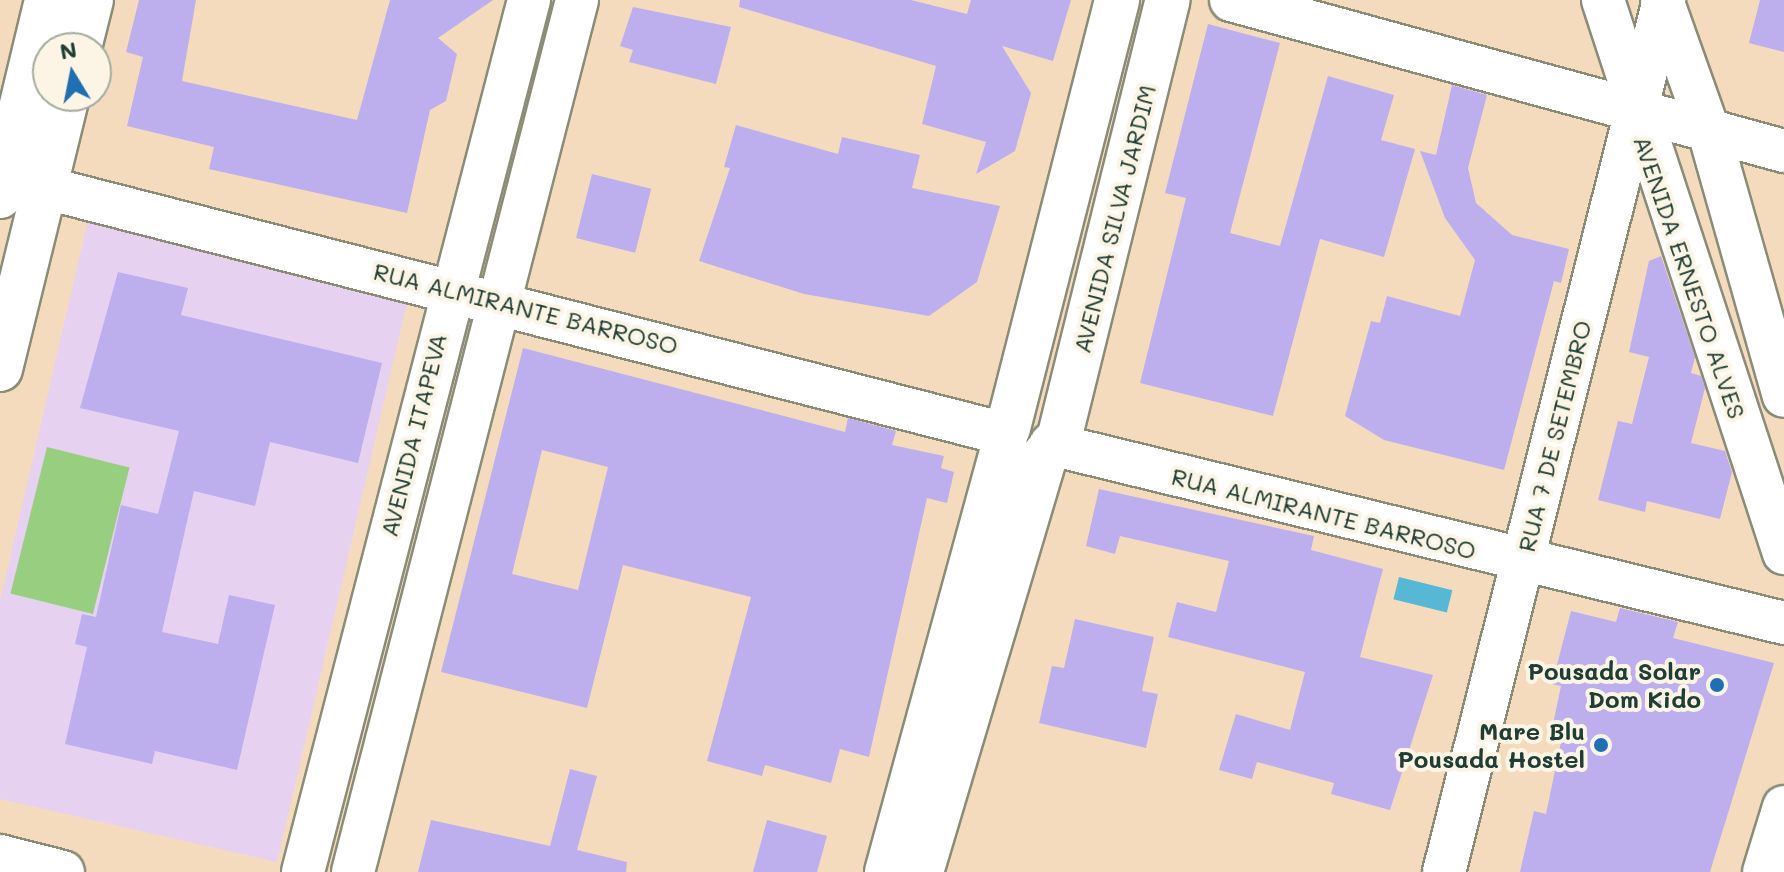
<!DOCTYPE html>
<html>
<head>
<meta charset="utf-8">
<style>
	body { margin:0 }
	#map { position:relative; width:1784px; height:872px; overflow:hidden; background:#f4dbbd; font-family:Mali,sans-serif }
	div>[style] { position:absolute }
	.built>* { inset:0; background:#e6d2f0 }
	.green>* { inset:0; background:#97ce80; transform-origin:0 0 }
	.water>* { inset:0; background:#57b8d5; transform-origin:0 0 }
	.building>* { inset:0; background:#bdafed; transform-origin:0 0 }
	.roads { filter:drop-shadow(2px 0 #8a8c78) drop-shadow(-2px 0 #8a8c78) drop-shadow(0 2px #8a8c78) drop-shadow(0 -2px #8a8c78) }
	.street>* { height:42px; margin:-21px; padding:0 21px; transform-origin:21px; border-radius:21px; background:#fff }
	.secondary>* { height:44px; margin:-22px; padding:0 22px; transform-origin:22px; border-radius:22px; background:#fff }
	.dots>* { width:22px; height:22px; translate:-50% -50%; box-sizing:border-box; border:4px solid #fcf5e5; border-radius:50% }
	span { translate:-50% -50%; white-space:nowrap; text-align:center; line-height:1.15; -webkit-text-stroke:8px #fcf5e5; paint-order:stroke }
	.street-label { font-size:24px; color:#1f3d34 }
	.poi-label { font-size:24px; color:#1f3d34; font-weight:700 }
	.right { translate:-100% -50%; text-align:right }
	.north { position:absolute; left:32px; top:32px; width:80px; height:80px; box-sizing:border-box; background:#fcf5e5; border:2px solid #a4ab9e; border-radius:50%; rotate:350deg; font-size:22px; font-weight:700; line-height:32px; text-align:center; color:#1f3d34 }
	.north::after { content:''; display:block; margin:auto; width:28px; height:36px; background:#1f6fb2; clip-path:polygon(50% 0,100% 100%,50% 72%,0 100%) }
</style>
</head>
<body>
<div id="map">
	<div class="built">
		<div style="clip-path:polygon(88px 220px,409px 294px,277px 862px,0 799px,0 601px)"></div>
	</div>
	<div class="green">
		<div style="left:47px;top:447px;width:85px;height:151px;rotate:14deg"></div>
	</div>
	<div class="water">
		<div style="left:1399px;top:577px;width:55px;height:23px;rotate:14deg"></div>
	</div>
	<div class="building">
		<div style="clip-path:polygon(139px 0,196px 0,182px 81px,357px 120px,390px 0,493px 0,438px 38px,457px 54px,446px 101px,430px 110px,407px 213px,209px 169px,214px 147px,127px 126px,143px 57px,126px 52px)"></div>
		<div style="clip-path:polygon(740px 0,911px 0,967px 14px,971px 0,1071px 0,1053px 61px,1002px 46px,1031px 93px,1015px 151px,976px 174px,986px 142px,922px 124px,936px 66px,739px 7px)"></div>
		<div style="clip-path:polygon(1760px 0,1784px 0,1784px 52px,1749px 43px)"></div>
		<div style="clip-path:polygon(633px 7px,731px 27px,716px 84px,629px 62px,633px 50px,620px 46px)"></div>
		<div style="clip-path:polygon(1208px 24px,1280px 43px,1230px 233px,1280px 246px,1328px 76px,1394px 95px,1381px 140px,1415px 149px,1384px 257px,1320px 239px,1273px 416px,1140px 383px,1186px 198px,1165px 193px)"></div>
		<div style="clip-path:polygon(1452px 85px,1487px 95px,1468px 168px,1476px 203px,1512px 235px,1569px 249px,1561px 283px,1554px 281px,1504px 470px,1384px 440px,1345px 416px,1371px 321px,1380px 323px,1387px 296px,1460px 316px,1475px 260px,1445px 218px,1420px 151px,1436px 155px)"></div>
		<div style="clip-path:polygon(736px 125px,838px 154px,842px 137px,920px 155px,912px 188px,1000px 206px,977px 282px,929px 316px,804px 294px,699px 261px,730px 168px,724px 167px)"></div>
		<div style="left:592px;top:174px;width:61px;height:66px;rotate:14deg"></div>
		<div style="clip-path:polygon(1661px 256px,1695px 357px,1691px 373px,1701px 376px,1705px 388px,1691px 443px,1725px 451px,1732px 472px,1720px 519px,1647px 501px,1645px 512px,1598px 500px,1618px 421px,1632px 424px,1649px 357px,1629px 352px,1649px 261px)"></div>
		<div style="clip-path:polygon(118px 272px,188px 288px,181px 315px,382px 363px,358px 463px,270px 442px,255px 506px,194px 491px,162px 632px,218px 644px,229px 595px,275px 605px,237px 770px,155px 751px,152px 764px,65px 744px,87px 647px,75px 644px,82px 614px,96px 617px,121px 505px,158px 514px,179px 431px,80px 408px)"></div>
		<div style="clip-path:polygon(evenodd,523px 348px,845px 432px,848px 418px,896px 431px,892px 445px,944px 456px,941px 468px,954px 472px,947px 503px,927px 498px,869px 757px,840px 749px,831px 783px,765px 765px,762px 776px,707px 761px,751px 597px,623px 565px,587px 708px,441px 672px,523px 348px,542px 450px,608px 467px,578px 590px,512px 574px,542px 450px)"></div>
		<div style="clip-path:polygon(1099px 489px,1314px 536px,1311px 550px,1383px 569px,1360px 657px,1433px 675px,1390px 810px,1331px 794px,1334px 783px,1257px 762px,1252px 779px,1219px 770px,1236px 714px,1290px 730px,1305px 672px,1168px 637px,1177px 602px,1216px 612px,1229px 561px,1120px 536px,1115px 554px,1086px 546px)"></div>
		<div style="clip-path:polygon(1620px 608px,1678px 622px,1673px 638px,1774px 663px,1710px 872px,1520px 872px,1534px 811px,1546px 814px,1563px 732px,1552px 729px,1561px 686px,1552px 684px,1571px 611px,1616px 622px)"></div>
		<div style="clip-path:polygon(1075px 619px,1154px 637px,1142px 691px,1158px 694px,1146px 748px,1039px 723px,1052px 666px,1064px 668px)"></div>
		<div style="clip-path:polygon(570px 769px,597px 776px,577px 850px,627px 862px,626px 872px,418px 872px,431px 820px,550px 846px)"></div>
		<div style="clip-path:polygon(767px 820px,827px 836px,817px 872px,753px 872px)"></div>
	</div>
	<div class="roads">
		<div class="street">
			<div style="left:1231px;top:0;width:573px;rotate:15.27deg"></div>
			<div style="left:1603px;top:0;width:582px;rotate:71.88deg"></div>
			<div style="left:1662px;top:0;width:143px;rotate:70.4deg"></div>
			<div style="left:1710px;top:135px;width:271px;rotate:74.2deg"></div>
			<div style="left:11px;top:179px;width:1026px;rotate:14.39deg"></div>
			<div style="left:1051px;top:444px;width:755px;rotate:13.72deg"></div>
			<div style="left:0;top:856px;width:65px;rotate:14.3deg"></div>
			<div style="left:303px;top:872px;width:901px;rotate:-75.47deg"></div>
			<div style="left:353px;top:872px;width:900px;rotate:-75.59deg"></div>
			<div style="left:1444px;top:872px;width:899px;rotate:-75.84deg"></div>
			<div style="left:1764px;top:872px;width:68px;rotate:-72.9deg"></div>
		</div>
		<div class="secondary">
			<div style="left:79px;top:48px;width:49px;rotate:-76deg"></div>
			<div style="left:0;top:196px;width:202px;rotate:-76.5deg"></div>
			<div style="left:0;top:369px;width:281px;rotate:-76.2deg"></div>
			<div style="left:1008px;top:428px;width:442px;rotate:-75.7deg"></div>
			<div style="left:1059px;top:439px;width:452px;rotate:-76.1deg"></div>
			<div style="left:887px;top:872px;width:446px;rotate:-74.7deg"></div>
			<div style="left:921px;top:872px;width:437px;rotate:-73.4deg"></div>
		</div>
	</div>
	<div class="dots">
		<div style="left:1717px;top:685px;background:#1f6fb2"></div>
		<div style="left:1601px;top:745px;background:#1f6fb2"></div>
	</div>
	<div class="street-label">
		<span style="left:1114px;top:219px;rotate:-76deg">AVENIDA SILVA JARDIM</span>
		<span style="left:1690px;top:277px;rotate:71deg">AVENIDA ERNESTO ALVES</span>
		<span style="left:526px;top:308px;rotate:14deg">RUA ALMIRANTE BARROSO</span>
		<span style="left:413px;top:435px;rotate:-76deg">AVENIDA ITAPEVA</span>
		<span style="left:1554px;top:436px;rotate:-76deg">RUA 7 DE SETEMBRO</span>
		<span style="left:1324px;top:513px;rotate:14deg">RUA ALMIRANTE BARROSO</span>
	</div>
	<div class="poi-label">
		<span class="right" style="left:1701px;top:685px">Pousada Solar<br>Dom Kido</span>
		<span class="right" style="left:1585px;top:745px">Mare Blu<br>Pousada Hostel</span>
	</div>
	<div class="north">N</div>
</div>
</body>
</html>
